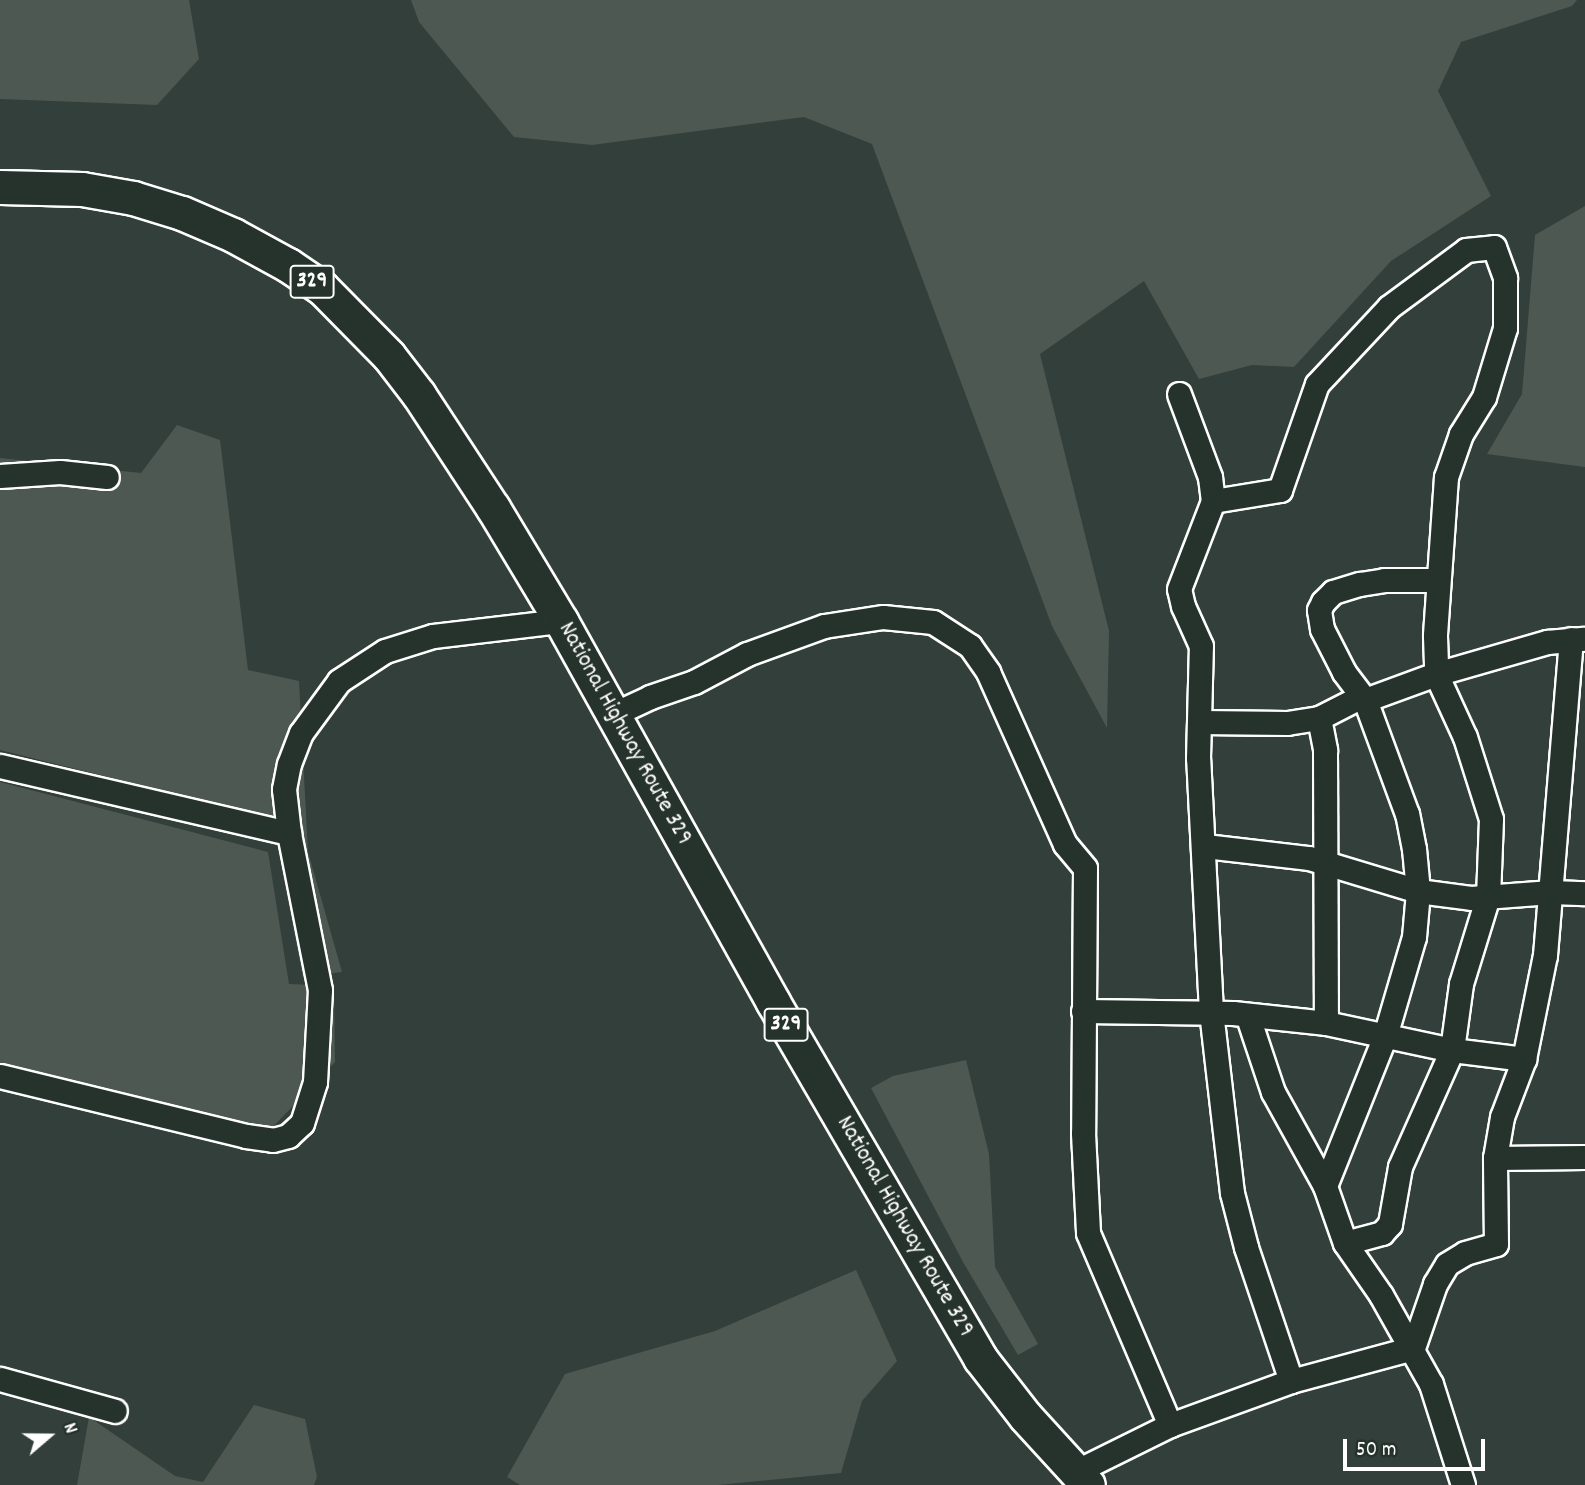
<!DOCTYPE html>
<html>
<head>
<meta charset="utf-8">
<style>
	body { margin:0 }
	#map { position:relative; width:1585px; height:1485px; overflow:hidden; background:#333f3a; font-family:Dekko,sans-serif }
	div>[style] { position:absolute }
	.green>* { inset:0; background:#4d5853 }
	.roads { filter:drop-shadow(2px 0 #fff) drop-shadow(-2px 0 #fff) drop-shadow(0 2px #fff) drop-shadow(0 -2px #fff) }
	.minor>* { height:23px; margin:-11.5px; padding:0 11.5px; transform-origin:11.5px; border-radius:11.5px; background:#26332d }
	.highway>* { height:33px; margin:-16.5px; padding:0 16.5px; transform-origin:16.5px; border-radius:16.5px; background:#26332d }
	span { translate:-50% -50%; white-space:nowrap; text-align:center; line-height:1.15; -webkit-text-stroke:5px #26332d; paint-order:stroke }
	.shield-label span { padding:2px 5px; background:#26332d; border:2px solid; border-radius:5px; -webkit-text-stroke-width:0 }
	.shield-label { font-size:23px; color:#fff; font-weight:700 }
	.street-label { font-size:24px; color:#fff }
	.north { position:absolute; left:14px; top:1401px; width:70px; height:70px; -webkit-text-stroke:5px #26332d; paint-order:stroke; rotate:70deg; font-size:19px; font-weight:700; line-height:28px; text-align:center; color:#fff }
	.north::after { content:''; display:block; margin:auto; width:24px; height:32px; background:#fff; clip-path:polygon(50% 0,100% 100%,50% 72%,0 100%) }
	.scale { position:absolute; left:1343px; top:1439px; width:142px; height:32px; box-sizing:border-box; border:4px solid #fff; border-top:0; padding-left:9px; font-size:21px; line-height:24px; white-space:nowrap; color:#fff; -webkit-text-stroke:5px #26332d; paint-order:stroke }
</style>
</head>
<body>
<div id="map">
	<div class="green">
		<div style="clip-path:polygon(0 0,189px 0,199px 59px,157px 105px,0 99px)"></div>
		<div style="clip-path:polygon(411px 0,1577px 0,1572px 6px,1461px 42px,1438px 91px,1491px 196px,1391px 261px,1294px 367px,1252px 365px,1199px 379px,1144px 281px,1040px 354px,1109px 631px,1107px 728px,1052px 626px,872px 144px,804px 117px,592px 145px,514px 137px,419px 22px)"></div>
		<div style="clip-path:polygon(1585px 206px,1585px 467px,1487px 454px,1522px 394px,1535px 235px)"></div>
		<div style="clip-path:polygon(177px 425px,220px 440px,248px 670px,299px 681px,308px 852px,342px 972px,303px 977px,272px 818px,0 750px,0 458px,141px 473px)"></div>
		<div style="clip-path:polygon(0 782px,268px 852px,289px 984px,334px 986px,335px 1062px,269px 1131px,171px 1110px,0 1064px)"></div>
		<div style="clip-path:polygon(966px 1060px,989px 1154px,995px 1267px,1038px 1344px,1018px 1355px,963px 1262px,871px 1088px,893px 1076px)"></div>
		<div style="clip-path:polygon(856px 1270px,897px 1361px,862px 1401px,841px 1473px,718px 1485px,520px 1485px,507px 1477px,565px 1374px,715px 1331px)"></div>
		<div style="clip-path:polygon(254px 1405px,305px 1419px,317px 1477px,314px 1485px,77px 1485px,89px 1417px,175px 1476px,203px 1482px)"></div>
	</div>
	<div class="roads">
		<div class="minor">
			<div style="left:1179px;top:394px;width:89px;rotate:69.5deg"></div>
			<div style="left:1210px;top:477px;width:24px;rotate:83deg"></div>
			<div style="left:0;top:476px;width:60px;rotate:-3.8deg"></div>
			<div style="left:60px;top:472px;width:47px;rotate:6.1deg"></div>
			<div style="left:1365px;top:700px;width:35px;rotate:-127deg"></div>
			<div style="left:1344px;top:672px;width:48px;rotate:-117.1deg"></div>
			<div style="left:1322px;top:629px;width:19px;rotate:-99deg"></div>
			<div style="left:1319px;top:610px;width:9px;rotate:-63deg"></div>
			<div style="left:1323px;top:602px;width:14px;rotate:-45deg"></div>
			<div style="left:1333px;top:592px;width:28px;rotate:-17deg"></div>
			<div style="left:1360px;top:584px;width:24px;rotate:-9deg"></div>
			<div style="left:1384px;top:580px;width:53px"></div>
			<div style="left:614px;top:714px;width:40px;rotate:-25deg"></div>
			<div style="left:650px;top:697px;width:46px;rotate:-18.8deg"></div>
			<div style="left:694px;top:682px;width:60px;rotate:-27.8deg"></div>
			<div style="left:747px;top:654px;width:82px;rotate:-20deg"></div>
			<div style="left:824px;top:626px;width:60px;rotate:-8.7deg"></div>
			<div style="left:883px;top:617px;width:50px;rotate:5.7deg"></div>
			<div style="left:933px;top:622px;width:44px;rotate:33deg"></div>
			<div style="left:970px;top:646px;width:32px;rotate:55deg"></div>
			<div style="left:988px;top:672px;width:188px;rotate:65.9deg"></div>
			<div style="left:1065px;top:844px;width:31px;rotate:50deg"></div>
			<div style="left:1085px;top:868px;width:265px;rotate:90.4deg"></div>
			<div style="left:1083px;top:1133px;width:100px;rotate:87.1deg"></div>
			<div style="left:1088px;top:1233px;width:209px;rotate:66.9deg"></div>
			<div style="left:1319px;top:718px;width:33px;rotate:79deg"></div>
			<div style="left:1325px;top:750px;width:273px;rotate:89.8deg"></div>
			<div style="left:1200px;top:722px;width:87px;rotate:0.7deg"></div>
			<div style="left:1287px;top:723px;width:32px;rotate:-9deg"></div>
			<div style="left:1319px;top:718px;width:48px;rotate:-27.1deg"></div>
			<div style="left:0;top:766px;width:297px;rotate:13.1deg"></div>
			<div style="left:1205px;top:846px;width:105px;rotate:6.6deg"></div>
			<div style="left:1309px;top:858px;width:114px;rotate:16.8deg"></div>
			<div style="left:1418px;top:891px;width:53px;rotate:7.5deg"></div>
			<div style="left:1471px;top:898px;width:80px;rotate:-4.3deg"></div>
			<div style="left:1551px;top:892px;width:34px;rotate:2deg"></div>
			<div style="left:1083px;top:1011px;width:150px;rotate:0.8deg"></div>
			<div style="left:1233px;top:1013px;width:94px;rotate:6.1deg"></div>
			<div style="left:1326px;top:1023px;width:129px;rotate:12.1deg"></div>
			<div style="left:1452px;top:1050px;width:73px;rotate:7.1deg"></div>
			<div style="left:1248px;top:1017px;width:79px;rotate:71.6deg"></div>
			<div style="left:1273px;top:1092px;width:107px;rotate:61deg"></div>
			<div style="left:1325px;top:1186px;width:60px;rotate:70.7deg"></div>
			<div style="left:1345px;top:1243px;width:63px;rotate:55.3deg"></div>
			<div style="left:1381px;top:1295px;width:102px;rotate:60.7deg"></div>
			<div style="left:1431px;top:1384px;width:106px;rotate:72.4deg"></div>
			<div style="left:0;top:1076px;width:253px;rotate:13.7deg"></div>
			<div style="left:246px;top:1136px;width:27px;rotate:8deg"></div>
			<div style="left:273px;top:1140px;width:16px;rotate:-15deg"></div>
			<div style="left:288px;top:1136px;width:19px;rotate:-43deg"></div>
			<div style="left:302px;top:1123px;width:43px;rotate:-72.4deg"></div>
			<div style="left:315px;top:1082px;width:92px;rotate:-86.9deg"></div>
			<div style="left:320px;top:990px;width:160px;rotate:-101.2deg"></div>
			<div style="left:289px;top:833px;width:44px;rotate:-96.5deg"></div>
			<div style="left:284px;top:789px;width:25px;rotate:-79deg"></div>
			<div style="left:289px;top:764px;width:33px;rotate:-69deg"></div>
			<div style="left:301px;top:733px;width:64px;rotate:-53.8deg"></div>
			<div style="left:339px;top:681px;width:55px;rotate:-33.1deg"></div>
			<div style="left:385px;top:651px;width:50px;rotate:-17.4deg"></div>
			<div style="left:433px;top:636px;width:129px;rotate:-6.7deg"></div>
			<div style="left:1495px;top:1158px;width:90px;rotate:-0.6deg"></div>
			<div style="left:1325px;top:1186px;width:162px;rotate:-68.2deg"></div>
			<div style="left:1385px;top:1036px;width:103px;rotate:-73.7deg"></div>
			<div style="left:1414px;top:937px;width:46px;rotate:-85deg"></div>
			<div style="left:1418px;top:891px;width:42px;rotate:-95.4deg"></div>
			<div style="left:1414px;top:849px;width:36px;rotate:-101deg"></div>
			<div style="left:1407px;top:814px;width:121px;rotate:-110.2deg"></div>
			<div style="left:1365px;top:700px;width:76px;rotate:-20.1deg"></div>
			<div style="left:1436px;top:674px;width:116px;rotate:-16.1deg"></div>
			<div style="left:1547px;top:642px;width:37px;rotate:-5deg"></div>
			<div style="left:1413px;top:1348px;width:68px;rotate:-71deg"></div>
			<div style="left:1435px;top:1284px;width:23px;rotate:-59deg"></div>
			<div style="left:1447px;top:1264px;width:21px;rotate:-31deg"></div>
			<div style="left:1465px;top:1253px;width:32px;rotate:-16deg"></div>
			<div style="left:1496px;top:1244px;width:86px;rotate:-90.7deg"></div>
			<div style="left:1495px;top:1158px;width:42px;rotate:-80.3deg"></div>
			<div style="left:1502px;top:1117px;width:62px;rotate:-69.2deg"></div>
			<div style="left:1524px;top:1059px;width:106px;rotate:-78.6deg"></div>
			<div style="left:1545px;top:955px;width:317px;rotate:-85.3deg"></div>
			<div style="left:0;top:1379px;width:119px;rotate:15.5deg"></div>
			<div style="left:1291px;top:1381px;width:141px;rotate:-108.6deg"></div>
			<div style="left:1246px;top:1247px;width:56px;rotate:-104.5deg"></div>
			<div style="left:1232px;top:1193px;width:182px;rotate:-96.6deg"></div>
			<div style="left:1211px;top:1012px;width:254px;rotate:-92.9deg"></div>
			<div style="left:1198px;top:758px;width:112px;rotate:-88.5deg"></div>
			<div style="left:1201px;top:646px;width:44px;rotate:-114.2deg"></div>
			<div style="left:1183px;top:606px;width:17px;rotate:-103deg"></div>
			<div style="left:1179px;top:589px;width:94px;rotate:-68.9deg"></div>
			<div style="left:1213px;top:501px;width:68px;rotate:-9.3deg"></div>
			<div style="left:1280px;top:490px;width:112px;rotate:-70.8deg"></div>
			<div style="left:1317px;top:384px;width:105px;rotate:-46.9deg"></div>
			<div style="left:1389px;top:307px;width:96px;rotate:-36.5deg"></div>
			<div style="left:1466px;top:250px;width:28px;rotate:-6deg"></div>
			<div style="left:1494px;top:247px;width:33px;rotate:70deg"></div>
			<div style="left:1505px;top:278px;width:50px;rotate:90deg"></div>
			<div style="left:1505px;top:328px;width:72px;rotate:106.9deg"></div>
			<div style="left:1484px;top:397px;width:44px;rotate:121.9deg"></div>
			<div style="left:1461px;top:434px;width:46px;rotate:109.2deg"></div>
			<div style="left:1446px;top:477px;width:159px;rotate:94deg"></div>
			<div style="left:1435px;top:636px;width:38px;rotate:88deg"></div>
			<div style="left:1436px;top:674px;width:69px;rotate:65.3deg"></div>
			<div style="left:1465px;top:737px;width:86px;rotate:72.4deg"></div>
			<div style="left:1491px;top:819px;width:77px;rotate:92.2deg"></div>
			<div style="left:1488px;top:896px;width:92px;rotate:107.1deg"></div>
			<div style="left:1461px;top:984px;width:67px;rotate:97.8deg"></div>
			<div style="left:1452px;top:1050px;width:128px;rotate:114deg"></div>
			<div style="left:1400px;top:1167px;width:58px;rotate:100deg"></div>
			<div style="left:1390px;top:1224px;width:12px;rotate:132deg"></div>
			<div style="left:1382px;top:1233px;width:38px;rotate:165deg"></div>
			<div style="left:1075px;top:1472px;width:106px;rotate:-26.3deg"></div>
			<div style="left:1170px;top:1425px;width:129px;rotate:-20deg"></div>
			<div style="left:1291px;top:1381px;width:126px;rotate:-15.1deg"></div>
		</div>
		<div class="highway">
			<div style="left:0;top:187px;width:82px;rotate:1.4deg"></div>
			<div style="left:82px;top:189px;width:52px;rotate:10deg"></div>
			<div style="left:133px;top:198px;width:51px;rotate:17deg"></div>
			<div style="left:182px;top:213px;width:56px;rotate:23.3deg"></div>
			<div style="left:233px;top:235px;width:63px;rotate:28.6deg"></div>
			<div style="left:288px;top:265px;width:41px;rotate:34.1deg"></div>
			<div style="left:322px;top:288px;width:95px;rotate:45.4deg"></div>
			<div style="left:389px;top:356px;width:49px;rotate:52.4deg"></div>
			<div style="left:419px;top:395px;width:135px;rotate:56.8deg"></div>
			<div style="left:493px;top:508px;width:132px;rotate:59deg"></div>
			<div style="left:561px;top:621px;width:436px;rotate:60.9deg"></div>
			<div style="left:773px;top:1002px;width:412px;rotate:59.8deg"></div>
			<div style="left:980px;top:1358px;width:73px;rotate:52.2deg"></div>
			<div style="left:1025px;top:1416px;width:93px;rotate:47.6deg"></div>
		</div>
	</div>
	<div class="shield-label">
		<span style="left:312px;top:282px">329</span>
		<span style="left:786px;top:1025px">329</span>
	</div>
	<div class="street-label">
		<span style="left:624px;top:734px;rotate:61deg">National Highway Route 329</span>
		<span style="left:904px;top:1227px;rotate:60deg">National Highway Route 329</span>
	</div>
	<div class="north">N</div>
	<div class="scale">50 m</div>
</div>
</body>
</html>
